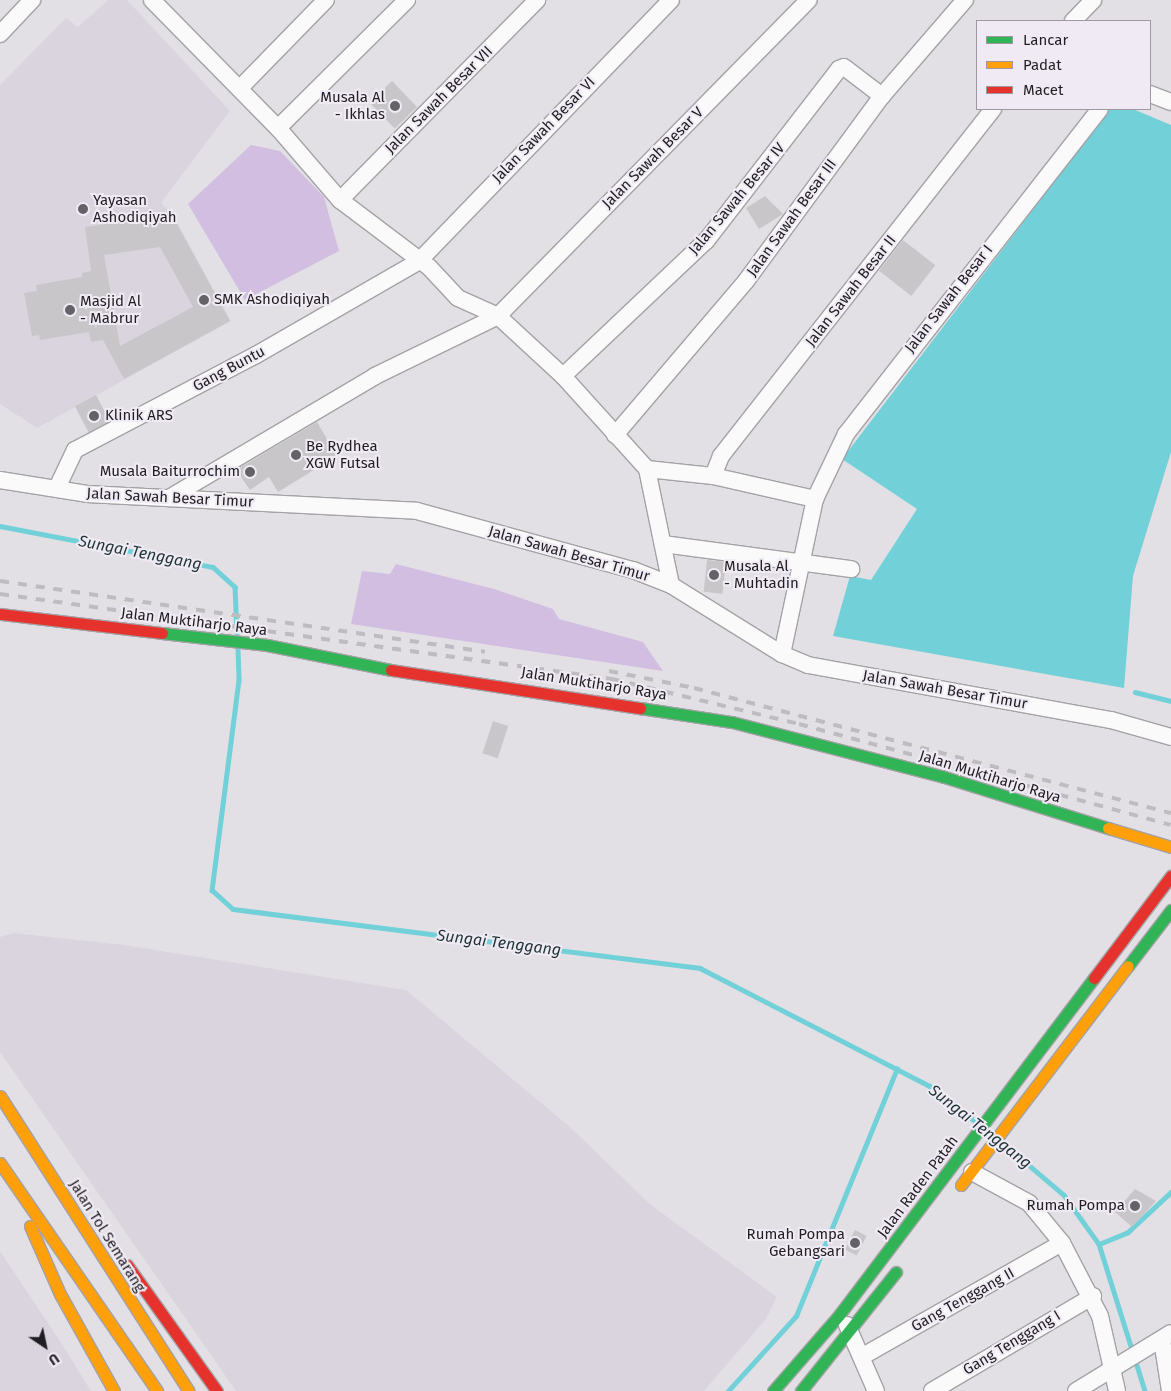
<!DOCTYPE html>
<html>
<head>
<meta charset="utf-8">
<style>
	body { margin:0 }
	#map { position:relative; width:1171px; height:1391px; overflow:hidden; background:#e3e0e5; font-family:"Fira Sans",sans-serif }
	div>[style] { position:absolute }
	.built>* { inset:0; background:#dad4df }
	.green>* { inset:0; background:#d1bee1 }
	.water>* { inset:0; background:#72d0d8 }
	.stream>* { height:4.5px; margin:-2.25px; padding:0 2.25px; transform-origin:2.25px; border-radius:2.25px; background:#72d0d8 }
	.building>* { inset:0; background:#c9c6ca; transform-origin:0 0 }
	.roads { filter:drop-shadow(1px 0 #a4a2a6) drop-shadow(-1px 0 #a4a2a6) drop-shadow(0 1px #a4a2a6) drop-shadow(0 -1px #a4a2a6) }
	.street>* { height:16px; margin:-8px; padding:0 8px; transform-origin:8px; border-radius:8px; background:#fbfafb }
	.fast>* { height:11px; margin:-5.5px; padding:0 5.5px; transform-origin:5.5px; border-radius:5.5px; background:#30b455 }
	.slow>* { height:11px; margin:-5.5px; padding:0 5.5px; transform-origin:5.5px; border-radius:5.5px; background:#ff9f0a }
	.jam>* { height:11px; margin:-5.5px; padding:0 5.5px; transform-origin:5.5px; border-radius:5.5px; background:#e5322d }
	.rail>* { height:4px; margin-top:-2px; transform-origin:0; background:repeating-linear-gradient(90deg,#bebcbe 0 9px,transparent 0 18px) }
	.dots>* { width:14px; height:14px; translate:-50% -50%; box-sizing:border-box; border:2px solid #f0eaf5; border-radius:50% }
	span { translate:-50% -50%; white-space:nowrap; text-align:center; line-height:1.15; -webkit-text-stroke:4px #f0eaf5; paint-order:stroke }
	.poi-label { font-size:15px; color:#201e22 }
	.right { translate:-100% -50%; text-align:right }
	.left { translate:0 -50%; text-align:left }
	.street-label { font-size:15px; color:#201e22 }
	.water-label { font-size:16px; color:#1e3537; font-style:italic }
	.legend { position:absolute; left:976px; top:20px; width:175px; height:90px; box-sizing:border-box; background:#f0eaf5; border:1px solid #9d98a1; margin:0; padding:6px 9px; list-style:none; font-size:15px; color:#201e22 }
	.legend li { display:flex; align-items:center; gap:10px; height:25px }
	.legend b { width:25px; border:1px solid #9d98a1 }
	.north { position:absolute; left:20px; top:1321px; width:50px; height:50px; -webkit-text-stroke:4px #f0eaf5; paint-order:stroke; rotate:146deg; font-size:14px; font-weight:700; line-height:20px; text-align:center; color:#201e22 }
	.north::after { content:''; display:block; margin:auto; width:18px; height:22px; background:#201e22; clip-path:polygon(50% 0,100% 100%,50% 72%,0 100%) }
</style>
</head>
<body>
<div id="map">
	<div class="built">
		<div style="clip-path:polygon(108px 0,127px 0,230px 111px,161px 203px,173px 215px,231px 321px,37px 428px,0 404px,0 85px,66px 18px,78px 27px)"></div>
		<div style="clip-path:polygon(14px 933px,124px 945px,406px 990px,570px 1127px,651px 1205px,777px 1297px,766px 1319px,704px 1391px,236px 1391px,0 1052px,0 937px)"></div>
		<div style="clip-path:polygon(0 1251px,60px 1341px,91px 1391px,0 1391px)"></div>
	</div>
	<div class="green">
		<div style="clip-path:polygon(251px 145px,280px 151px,324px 197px,339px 251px,245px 300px,188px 204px)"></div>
		<div style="clip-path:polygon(396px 564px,494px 589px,553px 609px,559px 619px,643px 642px,663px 671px,351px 624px,362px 571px,390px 574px)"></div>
	</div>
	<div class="water">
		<div style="clip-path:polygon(1110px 109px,1133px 109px,1171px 125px,1171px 452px,1133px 576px,1124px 688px,833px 636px,850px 576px,871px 580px,917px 509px,842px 459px)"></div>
	</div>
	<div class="stream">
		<div style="left:0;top:526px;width:217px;rotate:10.9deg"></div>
		<div style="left:213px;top:567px;width:30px;rotate:42deg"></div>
		<div style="left:235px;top:587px;width:47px;rotate:87.6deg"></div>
		<div style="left:238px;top:649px;width:31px;rotate:88deg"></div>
		<div style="left:239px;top:680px;width:212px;rotate:97.3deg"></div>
		<div style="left:212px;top:890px;width:28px;rotate:42deg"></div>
		<div style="left:233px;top:909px;width:471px;rotate:7.2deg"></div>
		<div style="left:700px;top:968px;width:259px;rotate:27.2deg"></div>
		<div style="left:930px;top:1086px;width:57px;rotate:37.9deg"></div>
		<div style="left:1135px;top:692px;width:37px;rotate:14deg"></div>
		<div style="left:1003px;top:1143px;width:80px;rotate:40.4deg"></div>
		<div style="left:1064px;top:1195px;width:60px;rotate:54.5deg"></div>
		<div style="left:1099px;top:1244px;width:154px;rotate:72.6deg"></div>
		<div style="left:1099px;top:1244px;width:31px;rotate:-22deg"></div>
		<div style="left:1128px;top:1232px;width:59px;rotate:-42.9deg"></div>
		<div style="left:728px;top:1391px;width:101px;rotate:-47.8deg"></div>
		<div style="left:796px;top:1316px;width:267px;rotate:-67.8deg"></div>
	</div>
	<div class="building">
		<div style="left:392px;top:81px;width:36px;height:31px;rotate:46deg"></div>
		<div style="clip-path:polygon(765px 196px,783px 214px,759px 229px,746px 208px)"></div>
		<div style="clip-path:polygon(evenodd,172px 215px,230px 321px,124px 379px,103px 340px,91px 342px,89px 332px,40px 340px,39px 335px,32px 336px,24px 293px,37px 291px,36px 285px,82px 277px,82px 273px,91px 271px,85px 227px,172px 215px,160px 247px,193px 307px,120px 346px,104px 255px,160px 247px)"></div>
		<div style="left:903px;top:240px;width:41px;height:39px;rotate:38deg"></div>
		<div style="left:96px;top:395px;width:30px;height:24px;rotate:62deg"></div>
		<div style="clip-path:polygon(317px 422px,337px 456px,278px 492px,269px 477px,250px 490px,236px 470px)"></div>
		<div style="left:707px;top:560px;width:19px;height:32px;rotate:6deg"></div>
		<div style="left:493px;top:721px;width:16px;height:34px;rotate:18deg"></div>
		<div style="clip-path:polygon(1135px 1189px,1156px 1201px,1132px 1227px,1115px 1212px)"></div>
		<div style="left:855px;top:1230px;width:13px;height:22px;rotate:27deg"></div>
	</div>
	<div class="roads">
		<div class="street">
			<div style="left:152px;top:0;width:180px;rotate:45.5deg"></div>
			<div style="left:278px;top:128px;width:95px;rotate:49.3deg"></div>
			<div style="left:340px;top:200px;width:111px;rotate:37deg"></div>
			<div style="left:429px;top:267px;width:42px;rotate:46.9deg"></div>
			<div style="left:458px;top:298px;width:44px;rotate:24.2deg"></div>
			<div style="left:498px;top:316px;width:88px;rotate:42.7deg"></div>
			<div style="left:563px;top:376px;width:125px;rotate:47.9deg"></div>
			<div style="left:647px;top:469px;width:118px;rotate:78.3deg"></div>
			<div style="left:1073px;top:21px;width:29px;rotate:-46deg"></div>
			<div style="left:0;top:34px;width:47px;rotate:-46.7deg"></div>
			<div style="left:240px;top:88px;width:123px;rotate:-45.7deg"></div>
			<div style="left:1150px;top:94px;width:22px;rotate:21deg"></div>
			<div style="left:278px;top:128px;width:182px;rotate:-44.8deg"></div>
			<div style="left:340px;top:200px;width:281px;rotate:-45.4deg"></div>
			<div style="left:563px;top:376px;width:197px;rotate:-43.4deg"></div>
			<div style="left:706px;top:241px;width:217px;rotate:-52.3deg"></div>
			<div style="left:839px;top:69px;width:5px;rotate:-22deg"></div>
			<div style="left:844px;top:67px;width:48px;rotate:37.3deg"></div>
			<div style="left:615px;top:435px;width:202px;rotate:-49.6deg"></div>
			<div style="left:746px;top:281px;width:230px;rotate:-53.7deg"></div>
			<div style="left:882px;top:96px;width:127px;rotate:-49.2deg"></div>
			<div style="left:647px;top:469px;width:66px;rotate:6.1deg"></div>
			<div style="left:713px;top:476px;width:105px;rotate:12.7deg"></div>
			<div style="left:713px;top:476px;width:22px;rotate:-68deg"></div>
			<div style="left:721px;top:456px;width:441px;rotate:-51.9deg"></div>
			<div style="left:0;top:480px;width:88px;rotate:9.1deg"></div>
			<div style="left:87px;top:494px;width:330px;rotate:2.9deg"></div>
			<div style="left:417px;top:511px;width:224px;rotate:15.3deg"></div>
			<div style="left:633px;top:570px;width:41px;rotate:21.5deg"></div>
			<div style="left:671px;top:585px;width:131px;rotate:31.9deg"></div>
			<div style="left:782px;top:654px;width:28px;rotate:23deg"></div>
			<div style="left:808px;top:665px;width:308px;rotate:10.3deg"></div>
			<div style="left:1111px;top:720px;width:62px;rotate:15.8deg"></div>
			<div style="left:57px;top:488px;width:42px;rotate:-64.7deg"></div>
			<div style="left:75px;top:450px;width:204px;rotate:-27.7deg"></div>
			<div style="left:256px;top:355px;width:187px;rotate:-29.9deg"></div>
			<div style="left:418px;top:262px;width:364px;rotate:-46deg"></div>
			<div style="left:169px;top:498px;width:239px;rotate:-30.6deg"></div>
			<div style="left:375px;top:376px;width:137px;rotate:-26deg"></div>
			<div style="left:498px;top:316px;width:443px;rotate:-45.5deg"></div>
			<div style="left:663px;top:544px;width:190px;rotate:7.6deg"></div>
			<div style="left:782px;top:654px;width:158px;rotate:-78deg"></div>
			<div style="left:815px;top:499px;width:72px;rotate:-64.5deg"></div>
			<div style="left:846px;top:434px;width:412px;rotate:-52deg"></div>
			<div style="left:972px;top:1172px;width:65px;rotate:28.5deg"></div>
			<div style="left:1029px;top:1203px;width:52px;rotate:50.5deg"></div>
			<div style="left:1062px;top:1243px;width:82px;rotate:62.5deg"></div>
			<div style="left:1100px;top:1316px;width:77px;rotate:77.2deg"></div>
			<div style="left:847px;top:1325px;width:72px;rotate:66.3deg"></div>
			<div style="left:1162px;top:1340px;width:52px;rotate:81.1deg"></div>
			<div style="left:863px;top:1356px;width:229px;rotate:-29.6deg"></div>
			<div style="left:932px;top:1391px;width:187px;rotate:-30.5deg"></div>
			<div style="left:1076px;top:1391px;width:111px;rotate:-31.4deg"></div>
		</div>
		<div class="fast">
			<div style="left:162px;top:633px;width:106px;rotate:6.5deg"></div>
			<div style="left:267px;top:645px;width:126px;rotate:11.4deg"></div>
			<div style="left:640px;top:708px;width:93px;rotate:8.7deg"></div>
			<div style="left:732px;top:722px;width:219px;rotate:14.5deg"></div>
			<div style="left:944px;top:777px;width:172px;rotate:17.3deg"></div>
			<div style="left:1128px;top:966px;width:71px;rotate:-52.5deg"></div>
			<div style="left:773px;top:1391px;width:101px;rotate:-49deg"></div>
			<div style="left:839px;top:1315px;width:423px;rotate:-52.9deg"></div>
			<div style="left:801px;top:1391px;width:152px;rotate:-51.4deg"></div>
		</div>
		<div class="slow">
			<div style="left:1108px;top:828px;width:66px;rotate:16.8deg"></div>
			<div style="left:0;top:1096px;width:350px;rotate:57.4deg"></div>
			<div style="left:0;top:1163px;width:277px;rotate:55.4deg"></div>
			<div style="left:961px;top:1185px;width:275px;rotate:-52.7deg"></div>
			<div style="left:30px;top:1226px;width:74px;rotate:66.2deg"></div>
			<div style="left:60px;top:1294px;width:111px;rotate:60.9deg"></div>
		</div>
		<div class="jam">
			<div style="left:0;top:614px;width:163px;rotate:6.7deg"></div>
			<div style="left:391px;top:670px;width:252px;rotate:8.7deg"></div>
			<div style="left:1094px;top:978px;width:128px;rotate:-53deg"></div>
			<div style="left:127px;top:1265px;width:155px;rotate:54.5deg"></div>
		</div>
	</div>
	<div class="rail">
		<div style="left:0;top:581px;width:490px;rotate:8.3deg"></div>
		<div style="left:0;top:594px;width:618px;rotate:7.91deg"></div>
		<div style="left:612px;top:679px;width:192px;rotate:13.5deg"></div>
		<div style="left:799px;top:724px;width:385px;rotate:15.2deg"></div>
		<div style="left:609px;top:671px;width:87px;rotate:11.3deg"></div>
		<div style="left:694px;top:688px;width:493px;rotate:14.7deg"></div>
	</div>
	<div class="dots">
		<div style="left:395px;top:106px;background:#646266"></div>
		<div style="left:83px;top:209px;background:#646266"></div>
		<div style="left:204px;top:300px;background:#646266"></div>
		<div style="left:70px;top:310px;background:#646266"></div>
		<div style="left:94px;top:416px;background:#646266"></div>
		<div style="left:296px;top:455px;background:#646266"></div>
		<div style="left:250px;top:472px;background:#646266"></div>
		<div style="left:714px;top:575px;background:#646266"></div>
		<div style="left:1135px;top:1206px;background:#646266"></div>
		<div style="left:855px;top:1243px;background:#646266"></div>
	</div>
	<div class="poi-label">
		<span class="right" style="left:385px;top:106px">Musala Al<br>- Ikhlas</span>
		<span class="left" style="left:93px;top:209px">Yayasan<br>Ashodiqiyah</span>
		<span class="left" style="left:214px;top:300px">SMK Ashodiqiyah</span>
		<span class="left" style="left:80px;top:310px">Masjid Al<br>- Mabrur</span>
		<span class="left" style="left:105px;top:416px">Klinik ARS</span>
		<span class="left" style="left:306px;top:455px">Be Rydhea<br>XGW Futsal</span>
		<span class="right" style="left:240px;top:472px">Musala Baiturrochim</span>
		<span class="left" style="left:724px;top:575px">Musala Al<br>- Muhtadin</span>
		<span class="right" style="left:1125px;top:1206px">Rumah Pompa</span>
		<span class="right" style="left:845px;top:1243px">Rumah Pompa<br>Gebangsari</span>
	</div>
	<div class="street-label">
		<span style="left:439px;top:100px;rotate:-45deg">Jalan Sawah Besar VII</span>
		<span style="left:544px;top:130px;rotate:-46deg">Jalan Sawah Besar VI</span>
		<span style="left:653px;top:158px;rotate:-45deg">Jalan Sawah Besar V</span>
		<span style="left:737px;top:199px;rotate:-50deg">Jalan Sawah Besar IV</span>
		<span style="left:792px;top:218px;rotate:-54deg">Jalan Sawah Besar III</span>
		<span style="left:851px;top:291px;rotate:-52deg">Jalan Sawah Besar II</span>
		<span style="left:949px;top:299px;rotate:-52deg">Jalan Sawah Besar I</span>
		<span style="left:229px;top:369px;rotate:-28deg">Gang Buntu</span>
		<span style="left:170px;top:498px;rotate:3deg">Jalan Sawah Besar Timur</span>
		<span style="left:569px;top:554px;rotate:16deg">Jalan Sawah Besar Timur</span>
		<span style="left:194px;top:622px;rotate:7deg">Jalan Muktiharjo Raya</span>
		<span style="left:594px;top:684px;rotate:9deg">Jalan Muktiharjo Raya</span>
		<span style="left:945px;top:690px;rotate:10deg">Jalan Sawah Besar Timur</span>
		<span style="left:990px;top:777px;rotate:17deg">Jalan Muktiharjo Raya</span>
		<span style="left:918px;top:1187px;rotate:-53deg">Jalan Raden Patah</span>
		<span style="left:107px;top:1236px;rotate:58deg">Jalan Tol Semarang</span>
		<span style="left:963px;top:1300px;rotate:-29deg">Gang Tenggang II</span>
		<span style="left:1012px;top:1343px;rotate:-31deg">Gang Tenggang I</span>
	</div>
	<div class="water-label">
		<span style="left:140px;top:553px;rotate:11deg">Sungai Tenggang</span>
		<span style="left:499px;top:943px;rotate:7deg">Sungai Tenggang</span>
		<span style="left:980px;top:1127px;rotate:38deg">Sungai Tenggang</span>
	</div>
	<ul class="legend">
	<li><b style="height:6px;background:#30b455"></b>Lancar</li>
	<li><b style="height:6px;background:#ff9f0a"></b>Padat</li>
	<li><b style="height:6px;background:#e5322d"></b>Macet</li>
	</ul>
	<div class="north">U</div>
</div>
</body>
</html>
